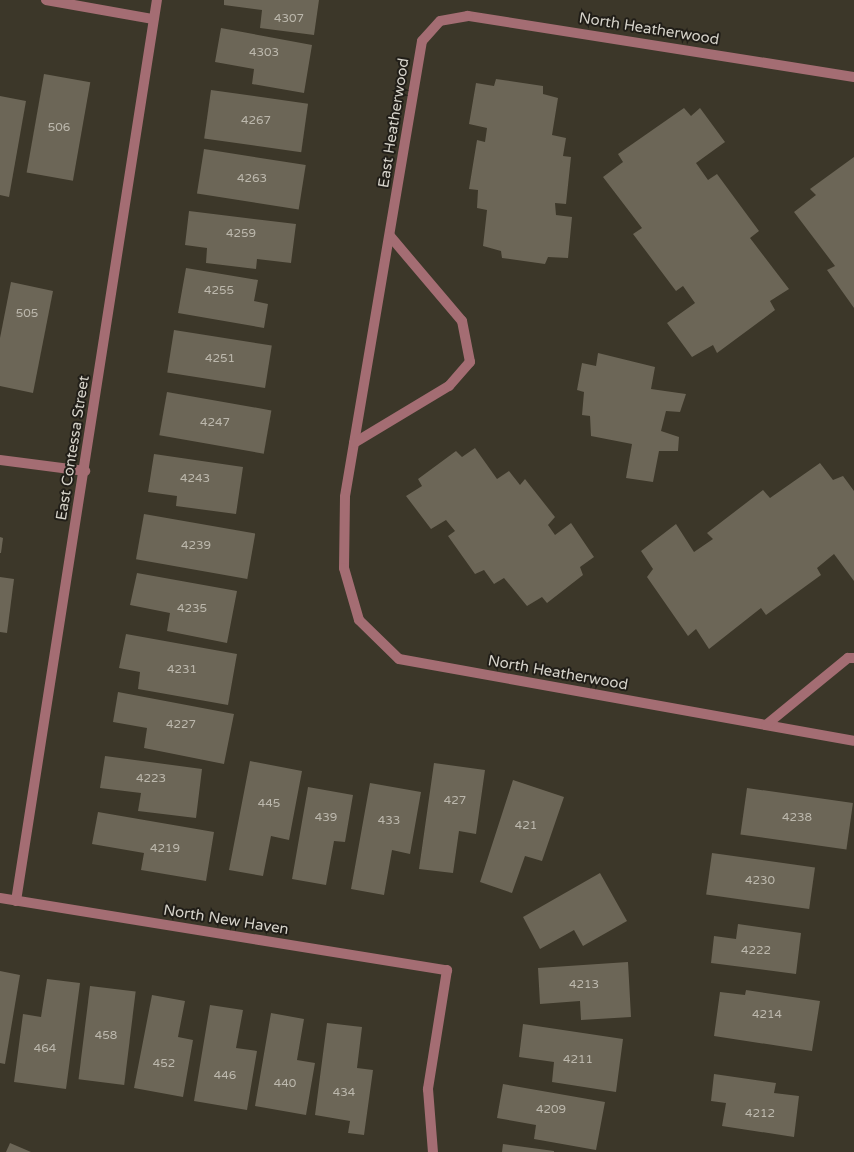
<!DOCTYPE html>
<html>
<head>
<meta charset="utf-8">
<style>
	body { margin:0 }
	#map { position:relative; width:854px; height:1152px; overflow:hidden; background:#3c3729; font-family:"Varela Round",sans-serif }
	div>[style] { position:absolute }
	.building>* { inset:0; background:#6c6657; transform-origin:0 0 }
	.lane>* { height:10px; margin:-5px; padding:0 5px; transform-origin:5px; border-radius:5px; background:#a46d73 }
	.street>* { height:10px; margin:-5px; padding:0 5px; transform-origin:5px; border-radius:5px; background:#a46d73 }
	span { translate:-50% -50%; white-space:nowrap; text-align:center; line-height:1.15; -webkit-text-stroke:4px #211e18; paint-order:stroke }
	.number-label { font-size:12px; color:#bcb8ad }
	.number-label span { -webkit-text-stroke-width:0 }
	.street-label { font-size:15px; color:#d6d3ca }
</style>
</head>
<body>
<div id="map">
	<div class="building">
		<div style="clip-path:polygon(224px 0,319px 0,314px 35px,260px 28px,262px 10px,224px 5px)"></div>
		<div style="clip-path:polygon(221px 28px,312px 45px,304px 93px,252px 84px,254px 69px,215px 62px)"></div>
		<div style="left:44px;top:74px;width:47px;height:100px;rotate:10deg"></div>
		<div style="clip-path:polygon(496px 79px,543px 86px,543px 94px,558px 98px,552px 135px,566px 138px,563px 156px,571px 157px,566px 204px,555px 203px,556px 215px,572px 217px,568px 258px,548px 257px,545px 264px,502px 258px,501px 251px,483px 246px,487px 210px,477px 208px,478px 190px,469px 189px,477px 140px,485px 142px,487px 128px,469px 124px,476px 83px,494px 86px)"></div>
		<div style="left:211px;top:90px;width:98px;height:49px;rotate:8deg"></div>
		<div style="clip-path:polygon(0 96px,26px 101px,9px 197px,0 195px)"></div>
		<div style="clip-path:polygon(684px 108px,691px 116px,700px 108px,725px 142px,696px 163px,708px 180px,717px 174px,759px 231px,750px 238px,789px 289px,770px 301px,775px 310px,717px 353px,713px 345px,692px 357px,667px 323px,695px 303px,683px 286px,676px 291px,633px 234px,642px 228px,603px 177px,623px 162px,618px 154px)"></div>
		<div style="left:204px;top:149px;width:103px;height:45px;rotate:9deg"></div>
		<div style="clip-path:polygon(854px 157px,854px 308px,827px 270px,835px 266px,794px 212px,816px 195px,810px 189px)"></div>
		<div style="clip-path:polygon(189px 211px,296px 224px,291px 263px,257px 259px,256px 269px,206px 263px,207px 248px,185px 245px)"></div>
		<div style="clip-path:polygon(186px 268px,258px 280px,254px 301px,268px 304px,264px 328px,178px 313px)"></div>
		<div style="clip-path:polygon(11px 282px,53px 291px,33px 393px,0 386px,0 338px)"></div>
		<div style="left:174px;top:330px;width:99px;height:43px;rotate:9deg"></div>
		<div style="clip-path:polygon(598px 353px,655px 367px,651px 389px,686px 394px,680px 412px,666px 411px,661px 431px,679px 437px,678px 451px,659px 451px,653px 482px,626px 478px,632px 444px,591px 436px,590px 416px,582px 415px,584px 392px,577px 390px,582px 363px,596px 366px)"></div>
		<div style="left:167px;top:392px;width:106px;height:44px;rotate:10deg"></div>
		<div style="clip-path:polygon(475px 448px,497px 479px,509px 471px,520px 485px,525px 479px,555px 517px,548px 525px,555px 535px,571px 523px,594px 557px,580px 567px,583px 575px,547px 603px,542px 597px,527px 606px,504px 578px,494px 584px,484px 570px,475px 574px,448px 536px,455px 531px,446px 520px,431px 529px,406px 496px,422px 486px,418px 479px,456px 451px,462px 457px)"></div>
		<div style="clip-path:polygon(154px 454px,243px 467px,236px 514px,176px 506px,177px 496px,148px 492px)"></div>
		<div style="clip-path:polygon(820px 463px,833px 480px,843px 476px,854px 491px,854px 581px,834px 554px,817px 568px,821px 575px,766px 615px,761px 608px,709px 649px,696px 629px,688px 636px,647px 577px,653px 569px,641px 551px,676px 524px,694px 552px,713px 539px,707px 533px,763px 490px,770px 498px)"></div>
		<div style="left:144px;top:514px;width:113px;height:46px;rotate:10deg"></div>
		<div style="clip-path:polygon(0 537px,3px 538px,1px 553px,0 553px)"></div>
		<div style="clip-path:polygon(137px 573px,237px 591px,227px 643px,167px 631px,170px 613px,130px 605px)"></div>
		<div style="clip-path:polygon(0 577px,14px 579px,7px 633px,0 632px)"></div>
		<div style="clip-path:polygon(126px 634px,237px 654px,228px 705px,138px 689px,140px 672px,119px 668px)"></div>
		<div style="clip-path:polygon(118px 692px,234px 714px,224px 764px,144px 748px,147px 728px,113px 722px)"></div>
		<div style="clip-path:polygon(105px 756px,202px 769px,196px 818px,138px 811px,141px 793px,100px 788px)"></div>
		<div style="clip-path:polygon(250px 761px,302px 771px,289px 840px,271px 836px,263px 876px,229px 870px)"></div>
		<div style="clip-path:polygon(434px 763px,485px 770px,476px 834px,459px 831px,453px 873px,419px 869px)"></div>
		<div style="clip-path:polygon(513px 780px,564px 797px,542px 861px,525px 856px,512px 893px,480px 882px)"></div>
		<div style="clip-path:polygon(370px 783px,421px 792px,410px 854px,392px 850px,384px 895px,351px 889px)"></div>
		<div style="clip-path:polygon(308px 787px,353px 795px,345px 842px,334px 841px,326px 885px,292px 879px)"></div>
		<div style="left:747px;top:788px;width:107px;height:47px;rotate:8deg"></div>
		<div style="clip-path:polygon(98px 812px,214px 832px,206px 881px,141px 870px,144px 853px,92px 844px)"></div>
		<div style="left:712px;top:853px;width:104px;height:42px;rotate:8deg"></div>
		<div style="clip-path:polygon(600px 873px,627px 921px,583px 946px,574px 930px,540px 949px,523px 917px)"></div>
		<div style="clip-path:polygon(738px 924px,801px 933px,796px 974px,711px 963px,714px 936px,736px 939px)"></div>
		<div style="clip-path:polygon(628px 962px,631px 1017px,581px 1020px,580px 1001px,540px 1004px,538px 968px)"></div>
		<div style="clip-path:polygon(0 971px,20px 975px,5px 1064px,0 1063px)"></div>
		<div style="clip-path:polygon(47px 979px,80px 983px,66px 1089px,14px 1082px,23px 1014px,41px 1017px)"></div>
		<div style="left:90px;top:986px;width:46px;height:94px;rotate:7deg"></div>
		<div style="clip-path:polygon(746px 990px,820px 1001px,812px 1051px,714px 1036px,720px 992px,745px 995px)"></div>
		<div style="clip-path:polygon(152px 995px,185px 1001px,178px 1037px,193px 1040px,183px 1097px,134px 1088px)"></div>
		<div style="clip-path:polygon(210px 1005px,243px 1010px,236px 1048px,257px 1051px,247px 1110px,194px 1101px)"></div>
		<div style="clip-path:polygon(271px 1013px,304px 1019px,297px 1060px,315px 1063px,306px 1115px,255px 1106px)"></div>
		<div style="clip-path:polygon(327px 1023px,362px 1027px,357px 1068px,373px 1070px,364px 1135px,348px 1133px,350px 1121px,315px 1115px)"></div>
		<div style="clip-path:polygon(523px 1024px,623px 1039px,616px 1092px,552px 1082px,554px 1062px,519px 1057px)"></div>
		<div style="clip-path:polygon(714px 1074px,776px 1083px,774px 1093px,799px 1096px,794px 1137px,722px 1126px,726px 1103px,711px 1101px)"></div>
		<div style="clip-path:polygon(503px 1084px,605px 1102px,596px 1150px,534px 1139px,536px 1125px,497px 1118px)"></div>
		<div style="clip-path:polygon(10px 1143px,31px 1152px,6px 1152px)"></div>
		<div style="clip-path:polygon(503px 1144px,554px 1151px,554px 1152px,502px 1152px)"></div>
	</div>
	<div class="lane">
		<div style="left:854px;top:77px;width:391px;rotate:-171deg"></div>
		<div style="left:468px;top:16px;width:28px;rotate:170deg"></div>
		<div style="left:440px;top:21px;width:27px;rotate:132deg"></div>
		<div style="left:422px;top:41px;width:462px;rotate:99.6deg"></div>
		<div style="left:345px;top:497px;width:71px;rotate:90.8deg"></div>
		<div style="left:344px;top:568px;width:54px;rotate:73.9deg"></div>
		<div style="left:359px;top:620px;width:56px;rotate:44.3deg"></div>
		<div style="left:399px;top:659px;width:462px;rotate:10.2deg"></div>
		<div style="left:354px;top:443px;width:111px;rotate:-31deg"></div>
		<div style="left:449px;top:386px;width:32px;rotate:-49deg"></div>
		<div style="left:470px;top:362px;width:42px;rotate:-101deg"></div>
		<div style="left:462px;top:321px;width:111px;rotate:-130.3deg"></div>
		<div style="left:766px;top:725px;width:106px;rotate:-39.3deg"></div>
		<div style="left:848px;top:658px;width:6px"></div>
	</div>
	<div class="street">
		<div style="left:46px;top:0;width:109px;rotate:10.1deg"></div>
		<div style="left:0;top:460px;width:86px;rotate:7.4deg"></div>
		<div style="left:0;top:898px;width:453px;rotate:9.2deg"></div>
		<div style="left:447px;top:970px;width:121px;rotate:99.1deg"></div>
		<div style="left:428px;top:1089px;width:63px;rotate:85.5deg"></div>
		<div style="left:16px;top:901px;width:912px;rotate:-81.11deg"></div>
	</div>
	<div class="number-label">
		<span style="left:289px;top:19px">4307</span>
		<span style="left:264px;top:53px">4303</span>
		<span style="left:256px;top:121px">4267</span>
		<span style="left:59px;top:128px">506</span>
		<span style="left:252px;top:179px">4263</span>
		<span style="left:241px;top:234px">4259</span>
		<span style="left:219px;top:291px">4255</span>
		<span style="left:27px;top:314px">505</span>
		<span style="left:220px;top:359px">4251</span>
		<span style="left:215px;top:423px">4247</span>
		<span style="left:195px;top:479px">4243</span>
		<span style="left:196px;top:546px">4239</span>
		<span style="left:192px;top:609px">4235</span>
		<span style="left:182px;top:670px">4231</span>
		<span style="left:181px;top:725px">4227</span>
		<span style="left:151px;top:779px">4223</span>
		<span style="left:455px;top:801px">427</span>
		<span style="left:269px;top:804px">445</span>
		<span style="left:326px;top:818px">439</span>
		<span style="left:797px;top:818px">4238</span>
		<span style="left:389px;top:821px">433</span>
		<span style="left:526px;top:826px">421</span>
		<span style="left:165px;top:849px">4219</span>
		<span style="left:760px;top:881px">4230</span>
		<span style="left:756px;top:951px">4222</span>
		<span style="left:584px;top:985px">4213</span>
		<span style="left:767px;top:1015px">4214</span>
		<span style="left:106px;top:1036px">458</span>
		<span style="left:45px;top:1049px">464</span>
		<span style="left:578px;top:1060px">4211</span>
		<span style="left:164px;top:1064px">452</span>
		<span style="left:225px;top:1076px">446</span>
		<span style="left:285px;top:1084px">440</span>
		<span style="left:344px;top:1093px">434</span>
		<span style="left:551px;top:1110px">4209</span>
		<span style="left:760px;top:1114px">4212</span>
	</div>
	<div class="street-label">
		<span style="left:649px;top:29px;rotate:9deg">North Heatherwood</span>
		<span style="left:394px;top:123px;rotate:-81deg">East Heatherwood</span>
		<span style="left:73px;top:448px;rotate:-81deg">East Contessa Street</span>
		<span style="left:558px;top:673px;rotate:10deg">North Heatherwood</span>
		<span style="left:226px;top:920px;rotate:9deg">North New Haven</span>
	</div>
</div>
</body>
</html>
